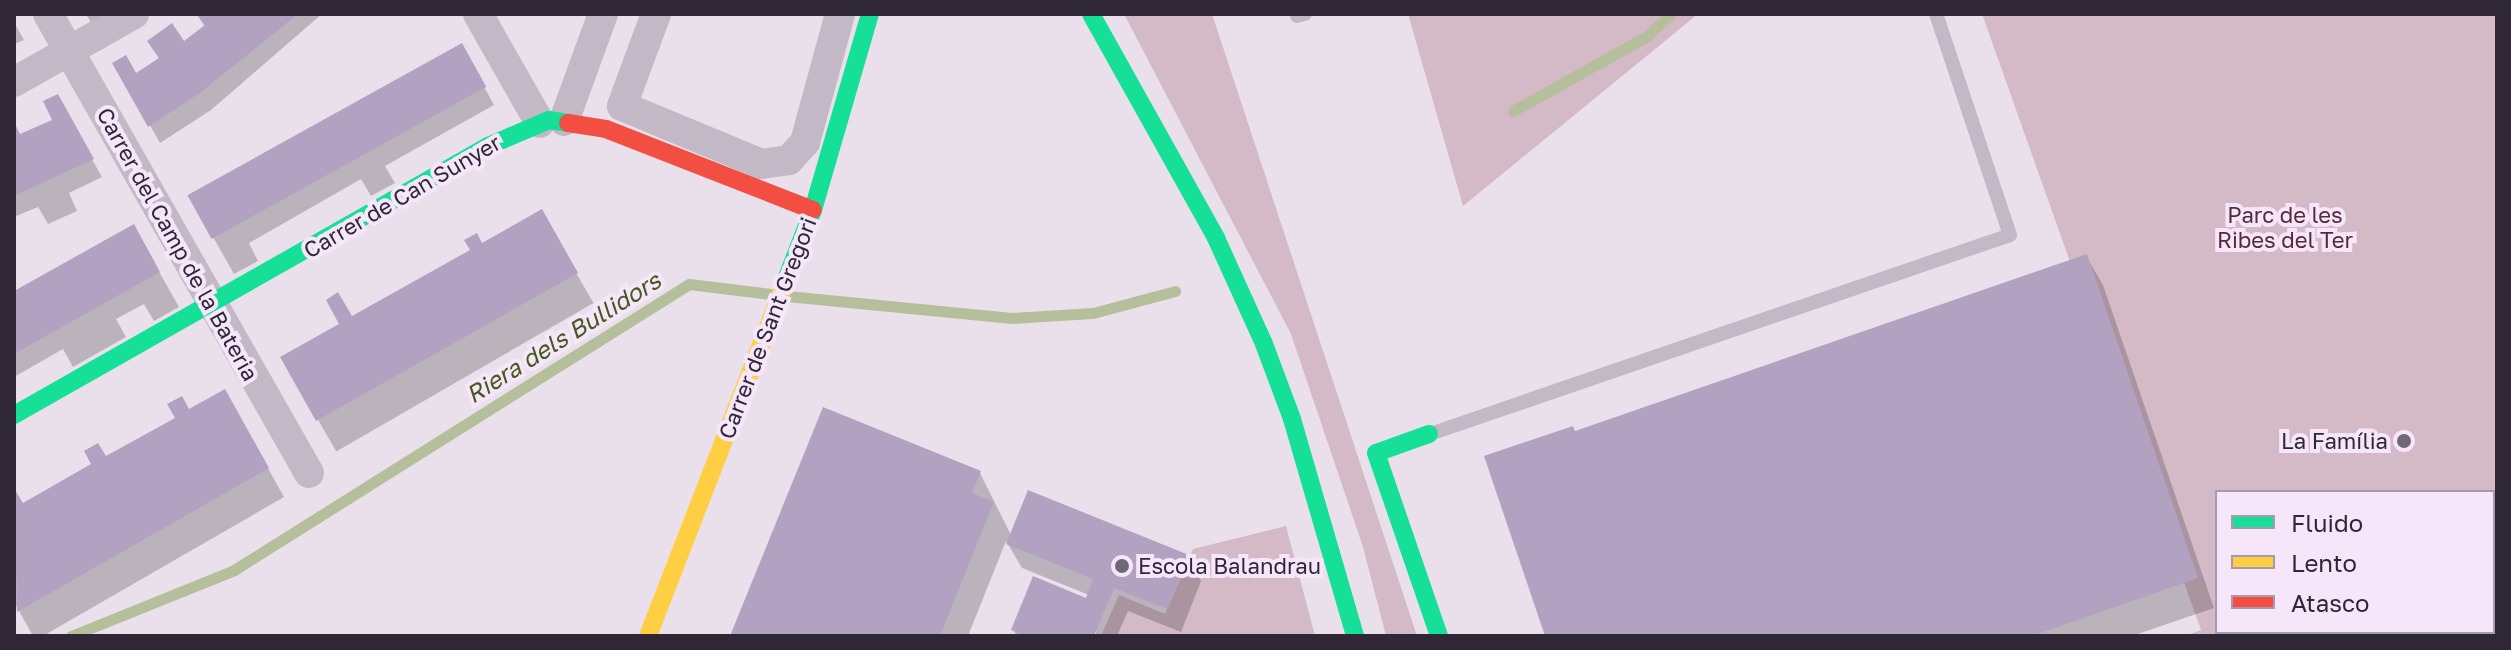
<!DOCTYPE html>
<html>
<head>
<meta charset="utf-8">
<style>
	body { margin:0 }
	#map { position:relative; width:2511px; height:650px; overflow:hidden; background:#eae0ec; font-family:"Golos Text",sans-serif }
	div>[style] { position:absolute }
	.green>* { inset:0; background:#d4b9c7 }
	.shadow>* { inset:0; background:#0003; transform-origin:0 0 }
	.stream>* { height:11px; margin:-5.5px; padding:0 5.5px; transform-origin:5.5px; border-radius:5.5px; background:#b6bf9b }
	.building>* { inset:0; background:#b3a1c1; transform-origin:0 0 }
	.lane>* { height:14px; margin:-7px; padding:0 7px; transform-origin:7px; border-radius:7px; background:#c2b8c6 }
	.street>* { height:30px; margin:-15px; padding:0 15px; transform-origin:15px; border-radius:15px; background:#c2b8c6 }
	.fast>* { height:18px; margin:-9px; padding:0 9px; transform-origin:9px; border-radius:9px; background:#16e098 }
	.slow>* { height:18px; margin:-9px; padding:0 9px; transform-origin:9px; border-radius:9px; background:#ffcf43 }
	.jam>* { height:18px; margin:-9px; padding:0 9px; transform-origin:9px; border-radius:9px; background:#f24e42 }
	.dots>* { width:22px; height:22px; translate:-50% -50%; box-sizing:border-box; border:4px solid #f6e6fa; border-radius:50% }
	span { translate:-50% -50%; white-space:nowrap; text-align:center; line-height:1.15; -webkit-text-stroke:8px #f6e6fa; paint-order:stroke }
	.street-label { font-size:22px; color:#302736 }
	.park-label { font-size:22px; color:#562a39 }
	.poi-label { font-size:22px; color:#302736 }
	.right { translate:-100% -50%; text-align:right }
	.left { translate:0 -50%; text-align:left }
	.water-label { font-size:24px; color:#44591b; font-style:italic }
	.frame { position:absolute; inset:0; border:16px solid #302736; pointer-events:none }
	.legend { position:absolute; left:2215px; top:490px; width:280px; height:144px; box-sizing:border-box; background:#f6e6fa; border:2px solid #a79aac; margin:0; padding:10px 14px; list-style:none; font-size:24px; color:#302736 }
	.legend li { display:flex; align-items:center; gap:16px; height:40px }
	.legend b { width:40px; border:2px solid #a79aac }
</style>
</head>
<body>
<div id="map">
	<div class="green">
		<div style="clip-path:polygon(1124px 14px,1212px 14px,1417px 636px,1386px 636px,1363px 547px,1291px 334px)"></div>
		<div style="clip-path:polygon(1408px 14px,1698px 14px,1463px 206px)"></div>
		<div style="clip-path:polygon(evenodd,1982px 14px,2497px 14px,2497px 636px,2185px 636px,2201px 630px,1982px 14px,2217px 492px,2493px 492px,2493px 632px,2217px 632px,2217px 492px)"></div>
		<div style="clip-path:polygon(1286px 526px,1315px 636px,1101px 636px,1119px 595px,1165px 614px,1193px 549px)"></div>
	</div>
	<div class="shadow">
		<div style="clip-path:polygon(86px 14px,109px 14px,92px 24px)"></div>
		<div style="clip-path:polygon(197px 14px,322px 14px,211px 110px,160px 143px,115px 64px,136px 75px,160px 60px,149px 42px,184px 44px,205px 27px)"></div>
		<div style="clip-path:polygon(14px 22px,24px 40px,14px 44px)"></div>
		<div style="clip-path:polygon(461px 45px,494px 105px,385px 166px,395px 183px,371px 196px,361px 179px,249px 243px,258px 261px,234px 274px,191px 198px)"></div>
		<div style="clip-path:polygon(57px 97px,102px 177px,69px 193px,77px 211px,48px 224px,38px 207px,14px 217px,14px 125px,21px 136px,55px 121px)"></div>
		<div style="left:541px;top:212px;width:105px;height:297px;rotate:60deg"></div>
		<div style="clip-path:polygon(2086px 256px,2103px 285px,2214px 608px,2132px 636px,1548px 636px,1575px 434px)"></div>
		<div style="clip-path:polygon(153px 261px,179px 307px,154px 321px,144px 304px,116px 319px,126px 337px,73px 367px,63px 349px,14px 377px,14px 294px)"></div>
		<div style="clip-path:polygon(189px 412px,241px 420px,284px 497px,43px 636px,33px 636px,14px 602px,14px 493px,22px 505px)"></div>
		<div style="clip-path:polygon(980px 473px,1011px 535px,1187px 557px,1201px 581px,1181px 632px,1128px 611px,1117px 636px,1096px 636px,1096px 625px,1092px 636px,1017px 636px,1013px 630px,1087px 601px,1089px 595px,1022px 568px,1006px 541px,968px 636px,732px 636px)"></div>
	</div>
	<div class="stream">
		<div style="left:1513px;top:111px;width:154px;rotate:-29.2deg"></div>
		<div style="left:1647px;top:36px;width:33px;rotate:-43deg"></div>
		<div style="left:787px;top:296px;width:226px;rotate:5.6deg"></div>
		<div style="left:1012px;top:318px;width:81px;rotate:-3.5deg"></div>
		<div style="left:1093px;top:313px;width:85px;rotate:-15deg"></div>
		<div style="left:71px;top:636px;width:176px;rotate:-22deg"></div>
		<div style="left:234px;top:570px;width:537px;rotate:-32.15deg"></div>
		<div style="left:689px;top:284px;width:82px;rotate:7deg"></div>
	</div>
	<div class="building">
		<div style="clip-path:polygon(196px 14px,298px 14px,201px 92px,148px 127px,112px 63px,126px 55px,136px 73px,159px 58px,147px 41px,172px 23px,184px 41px,205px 25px)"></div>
		<div style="left:462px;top:43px;width:50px;height:314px;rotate:61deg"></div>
		<div style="clip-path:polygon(58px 94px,94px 159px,14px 196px,14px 122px,20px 134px,52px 120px,43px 101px)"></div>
		<div style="clip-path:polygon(542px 209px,578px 273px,316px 421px,280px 357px,339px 324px,326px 300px,338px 292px,352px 316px,470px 250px,464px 240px,477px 233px,482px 243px)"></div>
		<div style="clip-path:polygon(134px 224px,160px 272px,14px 354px,14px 291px)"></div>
		<div style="clip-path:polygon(2087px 254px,2198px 578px,2032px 636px,1545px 636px,1484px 456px,1573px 426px,1575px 431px)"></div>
		<div style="clip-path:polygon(225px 389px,269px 468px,17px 612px,14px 488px,23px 503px,91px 464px,84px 451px,98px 443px,106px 456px,175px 418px,167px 404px,182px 396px,189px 409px)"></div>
		<div style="clip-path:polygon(823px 407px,981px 471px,972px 493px,994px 502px,940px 636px,730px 636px)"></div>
		<div style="clip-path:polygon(1028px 490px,1189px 555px,1167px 609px,1114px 588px,1094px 636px,1025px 636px,1011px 630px,1033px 576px,1086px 598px,1093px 579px,1006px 544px)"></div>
	</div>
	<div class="lane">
		<div style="left:1297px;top:16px;width:8px;rotate:-14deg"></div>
		<div style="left:1433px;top:433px;width:610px;rotate:-18.94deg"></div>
		<div style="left:2010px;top:235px;width:233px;rotate:-108.5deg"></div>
	</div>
	<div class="street">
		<div style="left:48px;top:14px;width:528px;rotate:60.38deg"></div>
		<div style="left:478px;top:14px;width:125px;rotate:60.4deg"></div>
		<div style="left:656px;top:14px;width:98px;rotate:110.3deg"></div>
		<div style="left:622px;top:106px;width:151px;rotate:22.6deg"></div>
		<div style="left:761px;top:164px;width:28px;rotate:-8deg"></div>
		<div style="left:789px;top:160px;width:24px;rotate:-48deg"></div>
		<div style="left:805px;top:142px;width:133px;rotate:-74.7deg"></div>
		<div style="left:14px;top:82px;width:138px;rotate:-29.5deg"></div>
		<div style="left:564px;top:121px;width:114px;rotate:-70deg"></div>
	</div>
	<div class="fast">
		<div style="left:1091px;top:14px;width:257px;rotate:60.8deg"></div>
		<div style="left:1216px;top:238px;width:116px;rotate:65.6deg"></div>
		<div style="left:1264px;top:344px;width:80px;rotate:69.5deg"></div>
		<div style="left:1292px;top:419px;width:226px;rotate:73.8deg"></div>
		<div style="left:784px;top:285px;width:80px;rotate:-68.9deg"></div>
		<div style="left:813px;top:210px;width:204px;rotate:-73.8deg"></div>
		<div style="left:14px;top:415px;width:545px;rotate:-29.58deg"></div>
		<div style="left:488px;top:146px;width:66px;rotate:-23.1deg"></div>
		<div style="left:549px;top:120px;width:19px;rotate:9deg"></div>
		<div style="left:1429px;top:434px;width:56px;rotate:160.3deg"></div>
		<div style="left:1376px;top:453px;width:194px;rotate:71deg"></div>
	</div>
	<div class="slow">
		<div style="left:648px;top:636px;width:376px;rotate:-68.8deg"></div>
	</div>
	<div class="jam">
		<div style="left:568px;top:123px;width:38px;rotate:9deg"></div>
		<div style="left:606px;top:129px;width:222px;rotate:21.4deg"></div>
	</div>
	<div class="dots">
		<div style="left:2404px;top:441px;background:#716876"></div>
		<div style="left:1122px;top:566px;background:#716876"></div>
	</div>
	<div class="street-label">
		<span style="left:402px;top:196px;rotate:-30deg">Carrer de Can Sunyer</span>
		<span style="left:178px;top:244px;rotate:61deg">Carrer del Camp de la Bateria</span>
		<span style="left:767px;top:328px;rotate:-69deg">Carrer de Sant Gregori</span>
	</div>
	<div class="park-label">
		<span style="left:2285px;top:227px">Parc de les<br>Ribes del Ter</span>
	</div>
	<div class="poi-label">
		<span class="right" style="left:2388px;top:441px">La Família</span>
		<span class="left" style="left:1138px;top:566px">Escola Balandrau</span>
	</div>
	<div class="water-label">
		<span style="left:563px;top:337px;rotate:-32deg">Riera dels Bullidors</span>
	</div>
	<div class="frame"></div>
	<ul class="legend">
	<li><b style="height:10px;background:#16e098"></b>Fluido</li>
	<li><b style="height:10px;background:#ffcf43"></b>Lento</li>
	<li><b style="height:10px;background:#f24e42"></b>Atasco</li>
	</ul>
</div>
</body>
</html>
